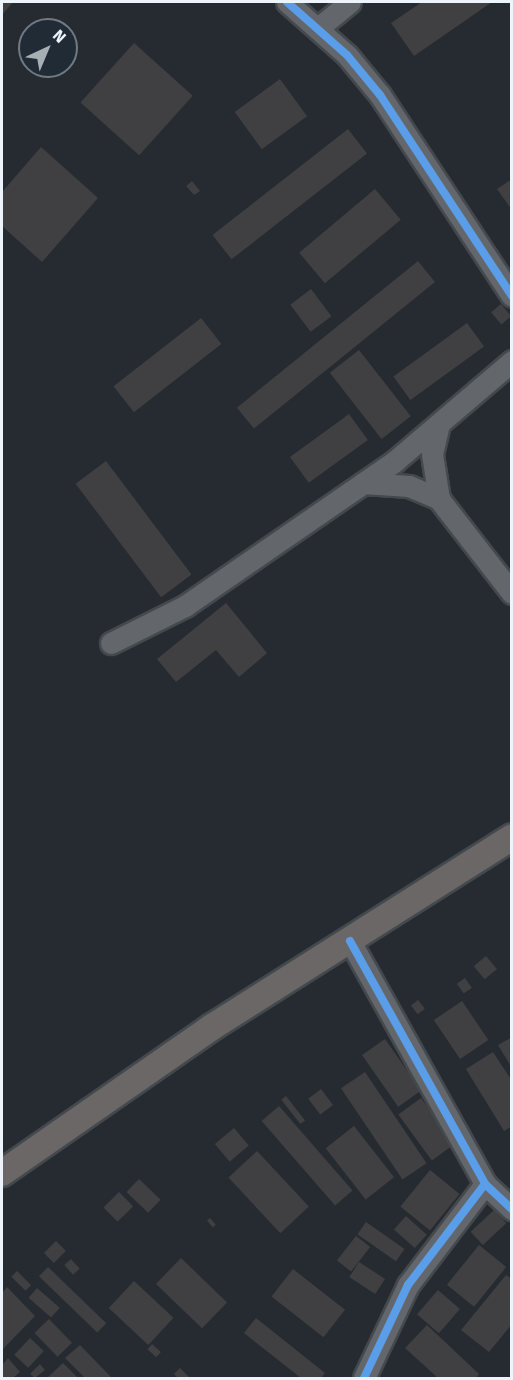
<!DOCTYPE html>
<html>
<head>
<meta charset="utf-8">
<style>
	body { margin:0 }
	#map { position:relative; width:513px; height:1380px; overflow:hidden; background:#252b30; font-family:"Fira Sans",sans-serif }
	div>[style] { position:absolute }
	.building>* { inset:0; background:#404042; transform-origin:0 0 }
	.roads { filter:drop-shadow(2px 0 #43494d) drop-shadow(-2px 0 #43494d) drop-shadow(0 2px #43494d) drop-shadow(0 -2px #43494d) }
	.minor>* { height:21px; margin:-10.5px; padding:0 10.5px; transform-origin:10.5px; border-radius:10.5px; background:#63676c }
	.major>* { height:26px; margin:-13px; padding:0 13px; transform-origin:13px; border-radius:13px; background:#6c6767 }
	.cycleway>* { height:8px; margin:-4px; padding:0 4px; transform-origin:4px; border-radius:4px; background:#5a9eea }
	span { translate:-50% -50%; white-space:nowrap; text-align:center; line-height:1.15; -webkit-text-stroke:4.5px #202b35; paint-order:stroke }
	.frame { position:absolute; inset:0; border:3px solid #edf4fb; pointer-events:none }
	.north { position:absolute; left:18px; top:18px; width:60px; height:60px; box-sizing:border-box; background:#202b35; border:2px solid #727b84; border-radius:50%; rotate:44deg; font-size:16px; font-weight:700; line-height:24px; text-align:center; color:#edf4fb }
	.north::after { content:''; display:block; margin:auto; width:21px; height:27px; background:#a7aeb4; clip-path:polygon(50% 0,100% 100%,50% 72%,0 100%) }
</style>
</head>
<body>
<div id="map">
	<div class="building">
		<div style="clip-path:polygon(2px 2px,13px 2px,2px 15px)"></div>
		<div style="clip-path:polygon(422px 2px,492px 2px,414px 56px,391px 23px)"></div>
		<div style="left:134px;top:43px;width:79px;height:80px;rotate:42deg"></div>
		<div style="left:280px;top:79px;width:46px;height:56px;rotate:54deg"></div>
		<div style="left:348px;top:129px;width:31px;height:172px;rotate:52deg"></div>
		<div style="clip-path:polygon(41px 147px,98px 198px,42px 262px,2px 226px,2px 192px)"></div>
		<div style="clip-path:polygon(512px 179px,512px 210px,497px 189px)"></div>
		<div style="clip-path:polygon(192px 181px,200px 191px,194px 195px,186px 186px)"></div>
		<div style="left:375px;top:189px;width:40px;height:99px;rotate:50deg"></div>
		<div style="left:418px;top:261px;width:27px;height:233px;rotate:51deg"></div>
		<div style="left:311px;top:289px;width:34px;height:26px;rotate:53deg"></div>
		<div style="left:501px;top:304px;width:16px;height:13px;rotate:50deg"></div>
		<div style="left:201px;top:318px;width:33px;height:111px;rotate:52deg"></div>
		<div style="left:467px;top:323px;width:29px;height:91px;rotate:54deg"></div>
		<div style="left:359px;top:350px;width:84px;height:37px;rotate:52deg"></div>
		<div style="left:349px;top:414px;width:32px;height:73px;rotate:54deg"></div>
		<div style="left:106px;top:461px;width:142px;height:38px;rotate:53deg"></div>
		<div style="clip-path:polygon(226px 603px,267px 653px,239px 677px,216px 650px,176px 682px,157px 659px)"></div>
		<div style="left:486px;top:956px;width:17px;height:16px;rotate:50deg"></div>
		<div style="left:465px;top:978px;width:12px;height:10px;rotate:55deg"></div>
		<div style="left:418px;top:1000px;width:11px;height:9px;rotate:52deg"></div>
		<div style="left:462px;top:1001px;width:47px;height:34px;rotate:56deg"></div>
		<div style="clip-path:polygon(512px 1037px,512px 1068px,498px 1045px)"></div>
		<div style="left:385px;top:1039px;width:63px;height:28px;rotate:55deg"></div>
		<div style="clip-path:polygon(493px 1052px,512px 1081px,512px 1126px,504px 1131px,466px 1069px)"></div>
		<div style="left:365px;top:1072px;width:110px;height:29px;rotate:56deg"></div>
		<div style="left:321px;top:1089px;width:20px;height:16px;rotate:53deg"></div>
		<div style="left:286px;top:1096px;width:31px;height:6px;rotate:52deg"></div>
		<div style="left:421px;top:1098px;width:57px;height:28px;rotate:54deg"></div>
		<div style="left:279px;top:1106px;width:112px;height:23px;rotate:49deg"></div>
		<div style="left:354px;top:1126px;width:65px;height:36px;rotate:52deg"></div>
		<div style="left:234px;top:1128px;width:23px;height:25px;rotate:50deg"></div>
		<div style="left:257px;top:1151px;width:76px;height:39px;rotate:47deg"></div>
		<div style="left:430px;top:1170px;width:38px;height:47px;rotate:39deg"></div>
		<div style="left:139px;top:1179px;width:30px;height:18px;rotate:44deg"></div>
		<div style="left:119px;top:1192px;width:20px;height:22px;rotate:45deg"></div>
		<div style="left:494px;top:1210px;width:18px;height:32px;rotate:47deg"></div>
		<div style="left:406px;top:1216px;width:28px;height:18px;rotate:42deg"></div>
		<div style="left:210px;top:1218px;width:9px;height:4px;rotate:49deg"></div>
		<div style="left:366px;top:1222px;width:47px;height:15px;rotate:35deg"></div>
		<div style="left:356px;top:1236px;width:18px;height:31px;rotate:38deg"></div>
		<div style="left:56px;top:1241px;width:14px;height:17px;rotate:45deg"></div>
		<div style="left:479px;top:1245px;width:35px;height:51px;rotate:39deg"></div>
		<div style="left:181px;top:1258px;width:64px;height:36px;rotate:44deg"></div>
		<div style="left:71px;top:1259px;width:13px;height:9px;rotate:48deg"></div>
		<div style="left:359px;top:1262px;width:31px;height:18px;rotate:33deg"></div>
		<div style="left:48px;top:1267px;width:81px;height:13px;rotate:44deg"></div>
		<div style="left:293px;top:1269px;width:66px;height:35px;rotate:38deg"></div>
		<div style="left:17px;top:1271px;width:20px;height:8px;rotate:45deg"></div>
		<div style="clip-path:polygon(506px 1275px,512px 1279px,512px 1324px,489px 1352px,461px 1330px)"></div>
		<div style="left:134px;top:1281px;width:54px;height:37px;rotate:43deg"></div>
		<div style="clip-path:polygon(7px 1287px,35px 1316px,2px 1350px,2px 1293px)"></div>
		<div style="left:37px;top:1288px;width:30px;height:13px;rotate:41deg"></div>
		<div style="left:438px;top:1290px;width:29px;height:32px;rotate:41deg"></div>
		<div style="clip-path:polygon(256px 1318px,325px 1373px,321px 1378px,301px 1378px,244px 1333px)"></div>
		<div style="left:49px;top:1319px;width:33px;height:20px;rotate:46deg"></div>
		<div style="clip-path:polygon(427px 1325px,479px 1374px,476px 1378px,438px 1378px,405px 1348px)"></div>
		<div style="left:30px;top:1338px;width:19px;height:23px;rotate:43deg"></div>
		<div style="left:152px;top:1344px;width:12px;height:7px;rotate:42deg"></div>
		<div style="clip-path:polygon(80px 1345px,112px 1378px,85px 1378px,65px 1358px)"></div>
		<div style="clip-path:polygon(8px 1358px,20px 1372px,13px 1378px,2px 1378px,2px 1365px)"></div>
		<div style="clip-path:polygon(63px 1363px,78px 1378px,47px 1378px)"></div>
		<div style="clip-path:polygon(40px 1364px,45px 1370px,35px 1378px,30px 1374px)"></div>
		<div style="clip-path:polygon(180px 1368px,190px 1378px,178px 1378px,174px 1374px)"></div>
	</div>
	<div class="roads">
		<div class="minor">
			<div style="left:287px;top:2px;width:80px;rotate:41.5deg"></div>
			<div style="left:347px;top:55px;width:52px;rotate:50.5deg"></div>
			<div style="left:380px;top:95px;width:240px;rotate:56.7deg"></div>
			<div style="left:318px;top:28px;width:41px;rotate:-39.1deg"></div>
			<div style="left:439px;top:424px;width:31px;rotate:103deg"></div>
			<div style="left:432px;top:454px;width:46px;rotate:81.2deg"></div>
			<div style="left:363px;top:483px;width:46px;rotate:3.7deg"></div>
			<div style="left:409px;top:486px;width:33px;rotate:23deg"></div>
			<div style="left:439px;top:499px;width:119px;rotate:52.2deg"></div>
			<div style="left:111px;top:643px;width:83px;rotate:-26.6deg"></div>
			<div style="left:185px;top:606px;width:255px;rotate:-34.6deg"></div>
			<div style="left:395px;top:461px;width:154px;rotate:-40.5deg"></div>
			<div style="left:350px;top:941px;width:278px;rotate:60.9deg"></div>
			<div style="left:485px;top:1184px;width:37px;rotate:43deg"></div>
			<div style="left:364px;top:1378px;width:103px;rotate:-64.7deg"></div>
			<div style="left:408px;top:1285px;width:127px;rotate:-52.7deg"></div>
		</div>
		<div class="major">
			<div style="left:2px;top:1173px;width:256px;rotate:-34.8deg"></div>
			<div style="left:212px;top:1027px;width:355px;rotate:-32.3deg"></div>
		</div>
	</div>
	<div class="cycleway">
		<div style="left:287px;top:2px;width:80px;rotate:41.5deg"></div>
		<div style="left:347px;top:55px;width:52px;rotate:50.5deg"></div>
		<div style="left:380px;top:95px;width:240px;rotate:56.7deg"></div>
		<div style="left:350px;top:941px;width:278px;rotate:60.9deg"></div>
		<div style="left:485px;top:1184px;width:37px;rotate:43deg"></div>
		<div style="left:364px;top:1378px;width:103px;rotate:-64.7deg"></div>
		<div style="left:408px;top:1285px;width:127px;rotate:-52.7deg"></div>
	</div>
	<div class="frame"></div>
	<div class="north">N</div>
</div>
</body>
</html>
